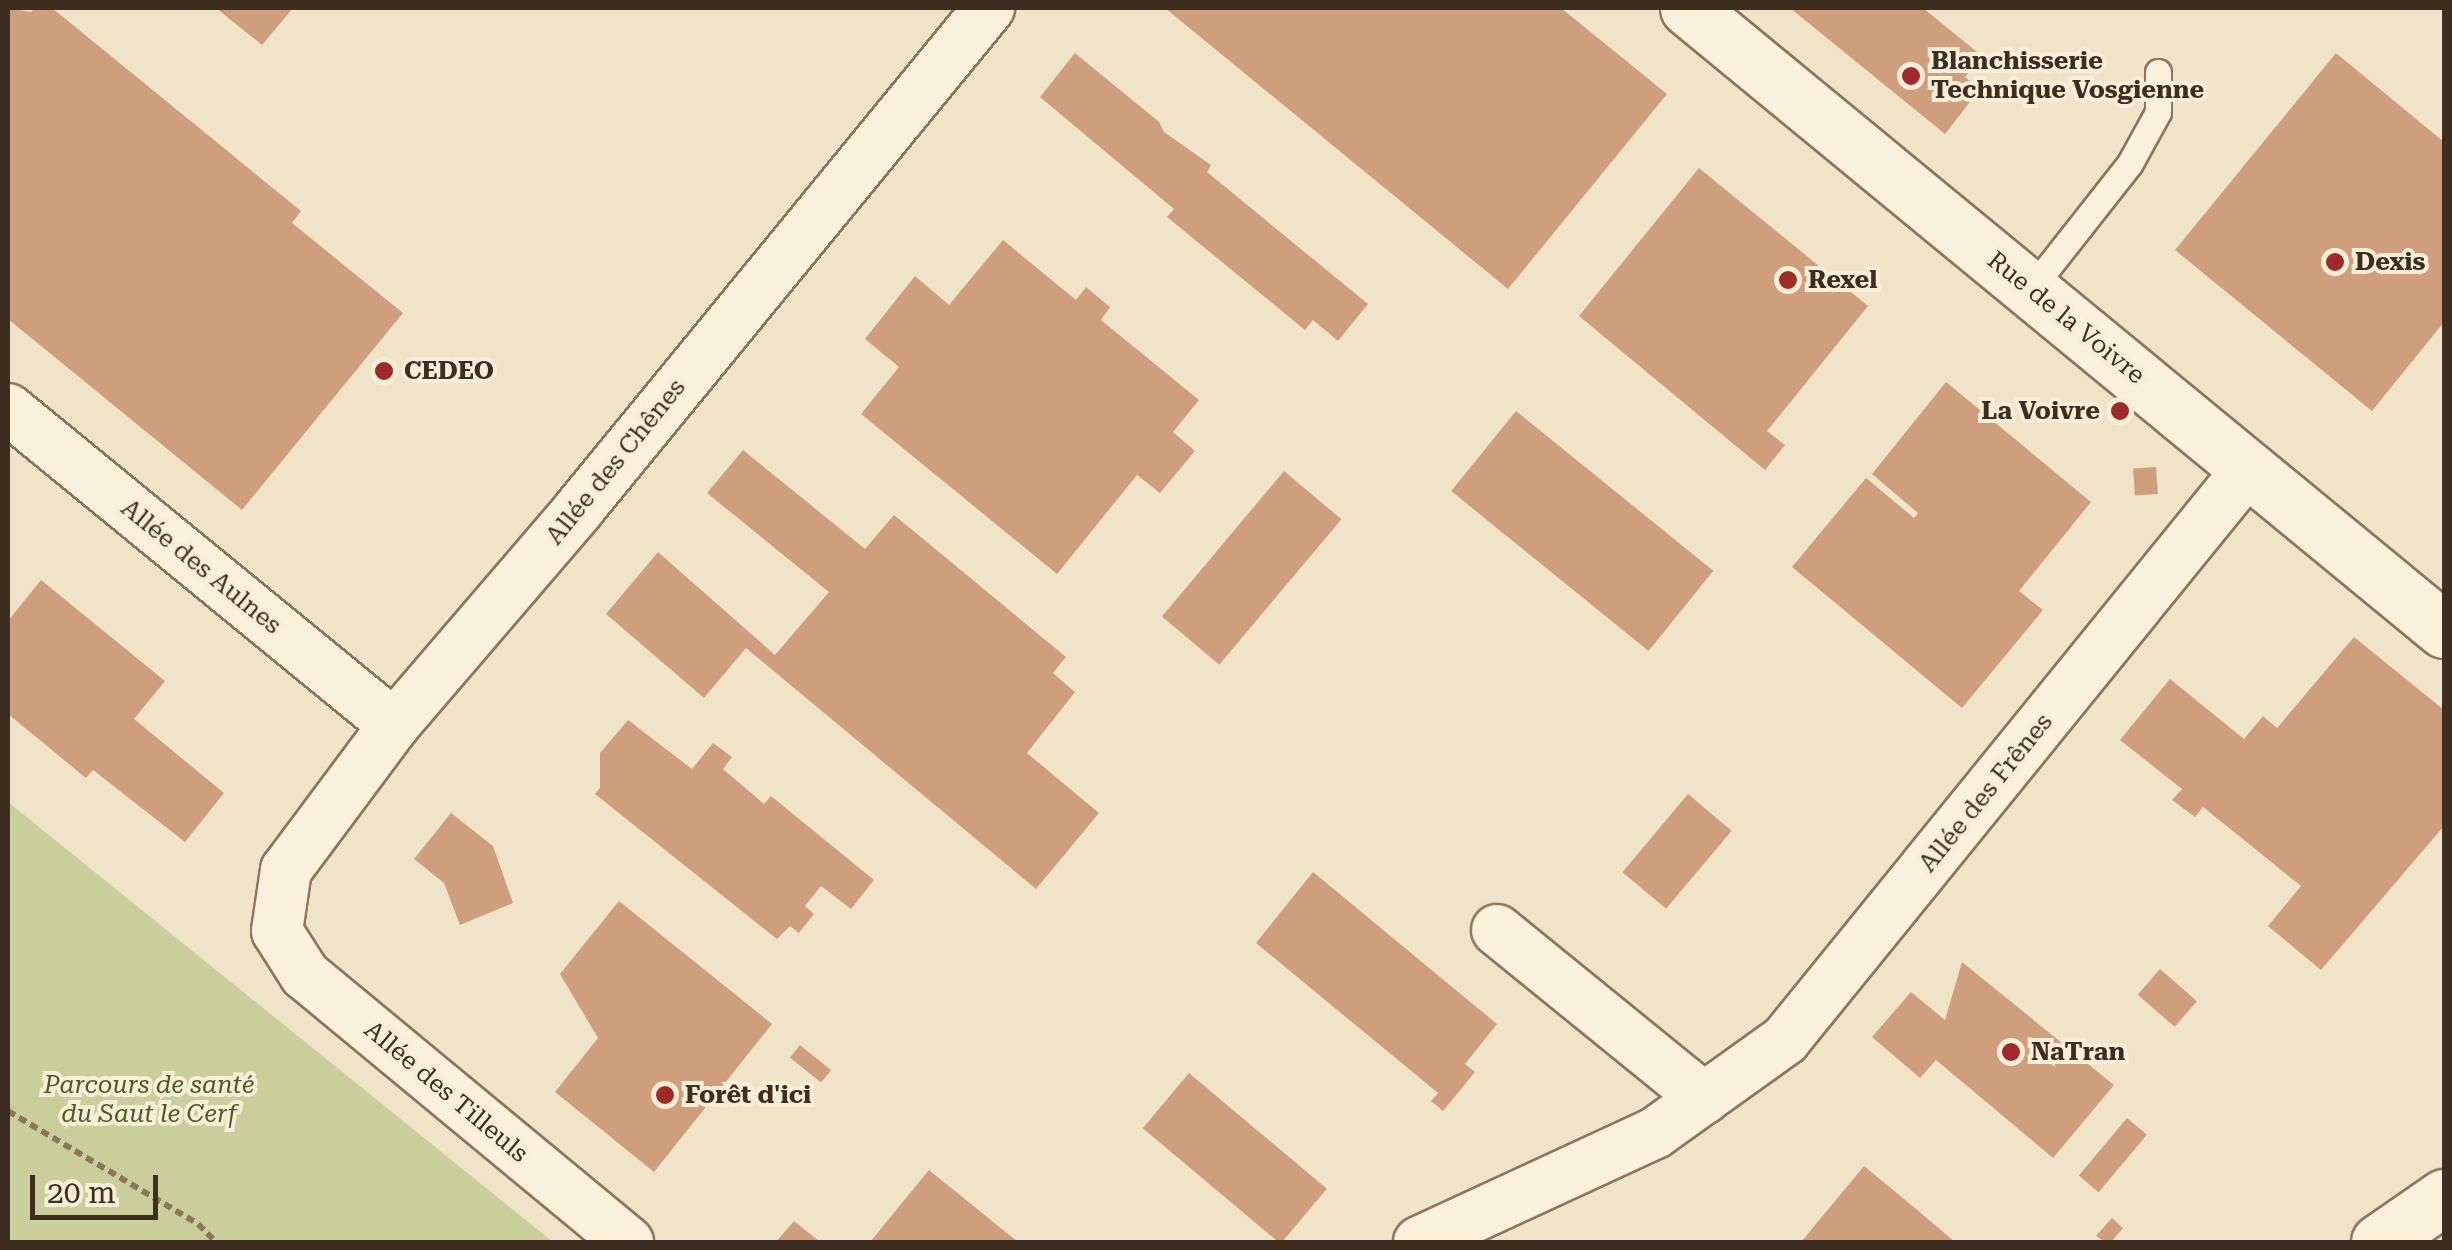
<!DOCTYPE html>
<html>
<head>
<meta charset="utf-8">
<style>
	body { margin:0 }
	#map { position:relative; width:2452px; height:1250px; overflow:hidden; background:#f0e4c8; font-family:"Roboto Serif",serif }
	div>[style] { position:absolute }
	.green>* { inset:0; background:#c9cf9b }
	.building>* { inset:0; background:#cf9f7d; transform-origin:0 0 }
	.path>* { height:6px; margin-top:-3px; transform-origin:0; background:repeating-linear-gradient(90deg,#8d765c 0 8px,transparent 0 13px) }
	.roads { filter:drop-shadow(2px 0 #8d765c) drop-shadow(-2px 0 #8d765c) drop-shadow(0 2px #8d765c) drop-shadow(0 -2px #8d765c) }
	.service>* { height:25px; margin:-12.5px; padding:0 12.5px; transform-origin:12.5px; border-radius:12.5px; background:#faf1dc }
	.minor>* { height:50px; margin:-25px; padding:0 25px; transform-origin:25px; border-radius:25px; background:#faf1dc }
	.tertiary>* { height:55px; margin:-27.5px; padding:0 27.5px; transform-origin:27.5px; border-radius:27.5px; background:#faf1dc }
	.dots>* { width:28px; height:28px; translate:-50% -50%; box-sizing:border-box; border:5px solid #f7eed8; border-radius:50% }
	span { translate:-50% -50%; white-space:nowrap; text-align:center; line-height:1.15; -webkit-text-stroke:8px #f7eed8; paint-order:stroke }
	.poi-label { font-size:25px; color:#3d2e20; font-weight:700 }
	.left { translate:0 -50%; text-align:left }
	.right { translate:-100% -50%; text-align:right }
	.street-label { font-size:25px; color:#3d2e20 }
	.park-label { font-size:25px; color:#4d5a26; font-style:italic }
	.frame { position:absolute; inset:0; border:10px solid #3d2e20; pointer-events:none }
	.scale { position:absolute; left:30px; top:1175px; width:128px; height:45px; box-sizing:border-box; border:5px solid #3d2e20; border-top:0; padding-left:12px; font-size:30px; line-height:35px; white-space:nowrap; color:#3d2e20; -webkit-text-stroke:8px #f7eed8; paint-order:stroke }
</style>
</head>
<body>
<div id="map">
	<div class="green">
		<i style="clip-path:polygon(8px 802px,553px 1242px,8px 1242px)"></i>
	</div>
	<div class="building">
		<i style="clip-path:polygon(8px 8px,31px 12px,35px 8px,52px 8px,301px 211px,292px 223px,403px 313px,242px 510px,8px 319px)"></i>
		<i style="clip-path:polygon(216px 8px,293px 8px,262px 45px)"></i>
		<i style="clip-path:polygon(1165px 8px,1561px 8px,1667px 94px,1508px 289px)"></i>
		<i style="clip-path:polygon(1790px 8px,1923px 8px,1982px 56px,1965px 77px,1980px 89px,1945px 134px)"></i>
		<i style="clip-path:polygon(1075px 53px,1159px 122px,1164px 132px,1211px 165px,1207px 172px,1368px 304px,1338px 341px,1313px 320px,1305px 330px,1178px 226px,1167px 217px,1174px 209px,1040px 97px)"></i>
		<i style="clip-path:polygon(2336px 53px,2444px 142px,2444px 322px,2372px 411px,2175px 250px)"></i>
		<i style="clip-path:polygon(1699px 168px,1868px 306px,1767px 431px,1785px 445px,1765px 470px,1579px 316px)"></i>
		<i style="clip-path:polygon(1003px 240px,1076px 300px,1086px 287px,1110px 307px,1101px 320px,1199px 400px,1173px 432px,1195px 451px,1160px 493px,1137px 475px,1057px 574px,861px 414px,899px 367px,865px 339px,915px 276px,949px 305px)"></i>
		<i style="clip-path:polygon(1946px 382px,2091px 502px,2019px 591px,2043px 610px,1962px 708px,1792px 567px,1866px 478px,1914px 518px,1918px 513px,1872px 474px)"></i>
		<i style="left:1516px;top:411px;width:254px;height:103px;rotate:39deg"></i>
		<i style="clip-path:polygon(743px 450px,865px 549px,894px 515px,1066px 657px,1053px 673px,1075px 692px,1027px 753px,1099px 813px,1036px 889px,746px 648px,704px 698px,606px 614px,658px 552px,775px 655px,829px 592px,707px 493px)"></i>
		<i style="left:2156px;top:467px;width:27px;height:23px;rotate:86deg"></i>
		<i style="left:1284px;top:471px;width:75px;height:190px;rotate:40deg"></i>
		<i style="clip-path:polygon(41px 580px,165px 681px,134px 719px,224px 793px,185px 842px,93px 770px,86px 778px,8px 714px,8px 621px)"></i>
		<i style="clip-path:polygon(2354px 637px,2444px 710px,2444px 826px,2321px 970px,2268px 926px,2301px 886px,2203px 807px,2195px 817px,2172px 800px,2182px 789px,2120px 740px,2170px 679px,2244px 739px,2263px 716px,2277px 728px)"></i>
		<i style="clip-path:polygon(628px 720px,692px 769px,713px 743px,732px 757px,723px 769px,764px 804px,771px 796px,874px 880px,851px 909px,821px 886px,805px 906px,814px 914px,799px 933px,790px 926px,777px 939px,595px 794px,600px 788px,600px 753px)"></i>
		<i style="left:1688px;top:794px;width:57px;height:102px;rotate:40deg"></i>
		<i style="clip-path:polygon(451px 813px,493px 846px,513px 903px,460px 925px,444px 883px,414px 859px)"></i>
		<i style="clip-path:polygon(1313px 872px,1497px 1024px,1465px 1064px,1475px 1072px,1443px 1111px,1431px 1101px,1438px 1093px,1256px 943px)"></i>
		<i style="clip-path:polygon(619px 901px,772px 1024px,654px 1172px,555px 1092px,598px 1038px,560px 974px)"></i>
		<i style="clip-path:polygon(1962px 962px,2114px 1085px,2053px 1158px,1936px 1060px,1920px 1078px,1872px 1037px,1911px 992px,1945px 1020px)"></i>
		<i style="left:2160px;top:969px;width:49px;height:34px;rotate:41deg"></i>
		<i style="left:800px;top:1045px;width:40px;height:16px;rotate:39deg"></i>
		<i style="left:1189px;top:1073px;width:180px;height:72px;rotate:40deg"></i>
		<i style="left:2127px;top:1118px;width:26px;height:75px;rotate:40deg"></i>
		<i style="clip-path:polygon(1864px 1166px,1916px 1209px,1955px 1242px,1801px 1242px)"></i>
		<i style="clip-path:polygon(929px 1170px,1018px 1242px,870px 1242px)"></i>
		<i style="clip-path:polygon(2112px 1218px,2123px 1228px,2111px 1242px,2105px 1242px,2096px 1236px)"></i>
		<i style="clip-path:polygon(794px 1221px,820px 1242px,776px 1242px)"></i>
	</div>
	<div class="path">
		<i style="left:8px;top:1111px;width:221px;rotate:30.7deg"></i>
		<i style="left:198px;top:1224px;width:25px;rotate:45deg"></i>
	</div>
	<div class="roads">
		<div class="service">
			<i style="left:2031px;top:289px;width:160px;rotate:-51.8deg"></i>
			<i style="left:2130px;top:163px;width:58px;rotate:-61.2deg"></i>
			<i style="left:2158px;top:112px;width:40px;rotate:-90deg"></i>
		</div>
		<div class="minor">
			<i style="left:8px;top:409px;width:499px;rotate:39.3deg"></i>
			<i style="left:1497px;top:930px;width:267px;rotate:39.1deg"></i>
			<i style="left:628px;top:1242px;width:419px;rotate:-140.4deg"></i>
			<i style="left:305px;top:975px;width:52px;rotate:-122.5deg"></i>
			<i style="left:277px;top:931px;width:62px;rotate:-81.6deg"></i>
			<i style="left:286px;top:870px;width:181px;rotate:-53.3deg"></i>
			<i style="left:394px;top:725px;width:283px;rotate:-49.4deg"></i>
			<i style="left:578px;top:510px;width:649px;rotate:-50.69deg"></i>
			<i style="left:1419px;top:1242px;width:260px;rotate:-24.8deg"></i>
			<i style="left:1655px;top:1133px;width:160px;rotate:-35.6deg"></i>
			<i style="left:1785px;top:1040px;width:737px;rotate:-50.95deg"></i>
		</div>
		<div class="tertiary">
			<i style="left:1688px;top:8px;width:979px;rotate:39.45deg"></i>
			<i style="left:2379px;top:1242px;width:79px;rotate:-34.7deg"></i>
		</div>
	</div>
	<div class="dots">
		<i style="left:1911px;top:76px;background:#9e2a2b"></i>
		<i style="left:2335px;top:262px;background:#9e2a2b"></i>
		<i style="left:1788px;top:280px;background:#9e2a2b"></i>
		<i style="left:384px;top:371px;background:#9e2a2b"></i>
		<i style="left:2120px;top:411px;background:#9e2a2b"></i>
		<i style="left:2011px;top:1052px;background:#9e2a2b"></i>
		<i style="left:665px;top:1095px;background:#9e2a2b"></i>
	</div>
	<div class="poi-label">
		<span class="left" style="left:1931px;top:76px">Blanchisserie<br>Technique Vosgienne</span>
		<span class="left" style="left:2355px;top:262px">Dexis</span>
		<span class="left" style="left:1808px;top:280px">Rexel</span>
		<span class="left" style="left:404px;top:371px">CEDEO</span>
		<span class="right" style="left:2100px;top:411px">La Voivre</span>
		<span class="left" style="left:2031px;top:1052px">NaTran</span>
		<span class="left" style="left:685px;top:1095px">Forêt d'ici</span>
	</div>
	<div class="street-label">
		<span style="left:2066px;top:318px;rotate:39deg">Rue de la Voivre</span>
		<span style="left:616px;top:462px;rotate:-51deg">Allée des Chênes</span>
		<span style="left:201px;top:567px;rotate:39deg">Allée des Aulnes</span>
		<span style="left:1986px;top:793px;rotate:-51deg">Allée des Frênes</span>
		<span style="left:446px;top:1092px;rotate:40deg">Allée des Tilleuls</span>
	</div>
	<div class="park-label">
		<span style="left:149px;top:1100px">Parcours de santé<br>du Saut le Cerf</span>
	</div>
	<div class="frame"></div>
	<div class="scale">20 m</div>
</div>
</body>
</html>
